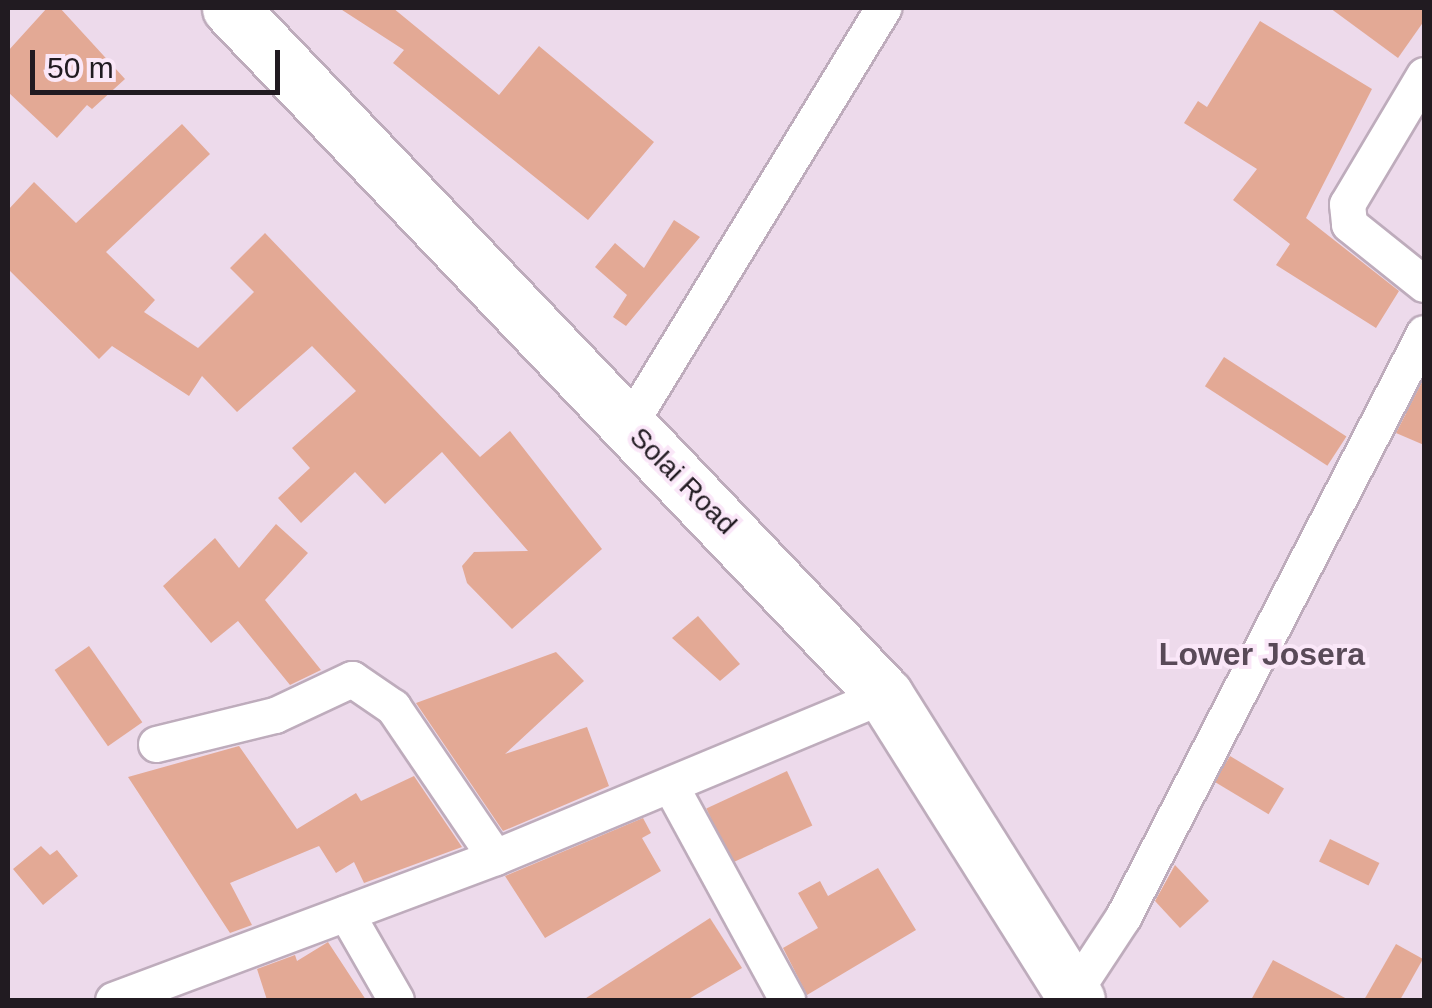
<!DOCTYPE html>
<html>
<head>
<meta charset="utf-8">
<style>
	body { margin:0 }
	#map { position:relative; width:1432px; height:1008px; overflow:hidden; background:#eddaeb; font-family:Arial,sans-serif }
	div>[style] { position:absolute }
	.building>* { inset:0; background:#e3a995; transform-origin:0 0 }
	.roads { filter:drop-shadow(2px 0 #beacbc) drop-shadow(-2px 0 #beacbc) drop-shadow(0 2px #beacbc) drop-shadow(0 -2px #beacbc) }
	.street>* { height:35px; margin:-17.5px; padding:0 17.5px; transform-origin:17.5px; border-radius:17.5px; background:#fff }
	.highway>* { height:55px; margin:-27.5px; padding:0 27.5px; transform-origin:27.5px; border-radius:27.5px; background:#fff }
	span { translate:-50% -50%; white-space:nowrap; text-align:center; line-height:1.15; -webkit-text-stroke:8px #fae7f8; paint-order:stroke }
	.street-label { font-size:28px; color:#211b21 }
	.quarter-label { font-size:32px; color:#594a58; font-weight:700 }
	.frame { position:absolute; inset:0; border:10px solid #211b21; pointer-events:none }
	.scale { position:absolute; left:30px; top:50px; width:250px; height:45px; box-sizing:border-box; border:5px solid #211b21; border-top:0; padding-left:12px; font-size:30px; line-height:35px; white-space:nowrap; color:#211b21; -webkit-text-stroke:8px #fae7f8; paint-order:stroke }
</style>
</head>
<body>
<div id="map">
	<div class="building">
		<i style="clip-path:polygon(47px 8px,60px 8px,125px 79px,92px 109px,87px 105px,57px 138px,8px 92px,8px 51px)"></i>
		<i style="clip-path:polygon(339px 8px,393px 8px,499px 95px,539px 46px,654px 142px,588px 220px,393px 63px,404px 50px)"></i>
		<i style="clip-path:polygon(1330px 8px,1424px 8px,1424px 21px,1398px 58px)"></i>
		<i style="clip-path:polygon(1260px 21px,1372px 89px,1306px 218px,1399px 291px,1376px 328px,1276px 265px,1290px 244px,1233px 200px,1257px 169px,1184px 123px,1198px 101px,1207px 107px)"></i>
		<i style="clip-path:polygon(182px 124px,210px 154px,106px 252px,155px 300px,144px 312px,198px 348px,254px 292px,230px 268px,265px 233px,480px 457px,510px 431px,602px 549px,512px 629px,467px 583px,462px 566px,474px 552px,528px 551px,442px 452px,385px 504px,355px 472px,301px 523px,278px 498px,310px 468px,292px 448px,356px 391px,312px 346px,237px 412px,202px 376px,189px 396px,112px 346px,99px 359px,8px 269px,8px 210px,34px 182px,76px 223px)"></i>
		<i style="clip-path:polygon(674px 220px,700px 237px,626px 326px,613px 317px,627px 295px,595px 267px,615px 243px,644px 268px)"></i>
		<i style="left:1224px;top:357px;width:146px;height:35px;rotate:33deg"></i>
		<i style="clip-path:polygon(1424px 378px,1424px 445px,1396px 433px)"></i>
		<i style="clip-path:polygon(276px 524px,308px 553px,265px 600px,321px 670px,290px 685px,238px 621px,211px 643px,163px 586px,215px 538px,239px 568px)"></i>
		<i style="clip-path:polygon(698px 616px,740px 664px,720px 681px,672px 638px)"></i>
		<i style="left:89px;top:646px;width:93px;height:42px;rotate:55deg"></i>
		<i style="clip-path:polygon(556px 652px,584px 681px,505px 754px,587px 727px,609px 786px,503px 831px,416px 703px)"></i>
		<i style="clip-path:polygon(239px 746px,297px 829px,356px 793px,361px 801px,414px 776px,462px 847px,364px 883px,354px 862px,336px 873px,319px 846px,230px 883px,252px 925px,230px 933px,128px 777px)"></i>
		<i style="left:1230px;top:756px;width:63px;height:30px;rotate:31deg"></i>
		<i style="left:787px;top:771px;width:60px;height:89px;rotate:65deg"></i>
		<i style="clip-path:polygon(643px 818px,651px 833px,642px 838px,661px 871px,545px 938px,505px 876px)"></i>
		<i style="left:1330px;top:839px;width:55px;height:25px;rotate:26deg"></i>
		<i style="clip-path:polygon(41px 846px,50px 855px,57px 850px,78px 876px,43px 905px,13px 869px)"></i>
		<i style="clip-path:polygon(1175px 865px,1209px 901px,1180px 928px,1155px 901px)"></i>
		<i style="clip-path:polygon(878px 868px,916px 930px,807px 995px,783px 948px,818px 928px,798px 893px,820px 881px,828px 896px)"></i>
		<i style="clip-path:polygon(710px 918px,742px 968px,687px 1000px,583px 1000px)"></i>
		<i style="clip-path:polygon(328px 942px,366px 1000px,267px 1000px,257px 969px,295px 955px,297px 961px)"></i>
		<i style="clip-path:polygon(1396px 944px,1423px 959px,1400px 1000px,1364px 1000px)"></i>
		<i style="clip-path:polygon(1273px 960px,1349px 1000px,1251px 1000px)"></i>
	</div>
	<div class="roads">
		<div class="street">
			<i style="left:1424px;top:75px;width:150px;rotate:120.8deg"></i>
			<i style="left:1347px;top:204px;width:20px;rotate:84deg"></i>
			<i style="left:1349px;top:224px;width:96px;rotate:38.7deg"></i>
			<i style="left:628px;top:426px;width:490px;rotate:-58.6deg"></i>
			<i style="left:156px;top:744px;width:122px;rotate:-13.7deg"></i>
			<i style="left:275px;top:715px;width:85px;rotate:-25.1deg"></i>
			<i style="left:352px;top:679px;width:50px;rotate:34.3deg"></i>
			<i style="left:393px;top:707px;width:181px;rotate:55.8deg"></i>
			<i style="left:670px;top:785px;width:245px;rotate:61.4deg"></i>
			<i style="left:346px;top:913px;width:100px;rotate:60.1deg"></i>
			<i style="left:1073px;top:993px;width:91px;rotate:-56.7deg"></i>
			<i style="left:1123px;top:917px;width:657px;rotate:-62.73deg"></i>
			<i style="left:113px;top:1000px;width:408px;rotate:-20.5deg"></i>
			<i style="left:495px;top:857px;width:422px;rotate:-22.6deg"></i>
		</div>
		<div class="highway">
			<i style="left:230px;top:8px;width:949px;rotate:46.37deg"></i>
			<i style="left:885px;top:695px;width:360px;rotate:57.8deg"></i>
		</div>
	</div>
	<div class="street-label">
		<span style="left:683px;top:481px;rotate:45deg">Solai Road</span>
	</div>
	<div class="quarter-label">
		<span style="left:1262px;top:654px">Lower Josera</span>
	</div>
	<div class="frame"></div>
	<div class="scale">50 m</div>
</div>
</body>
</html>
